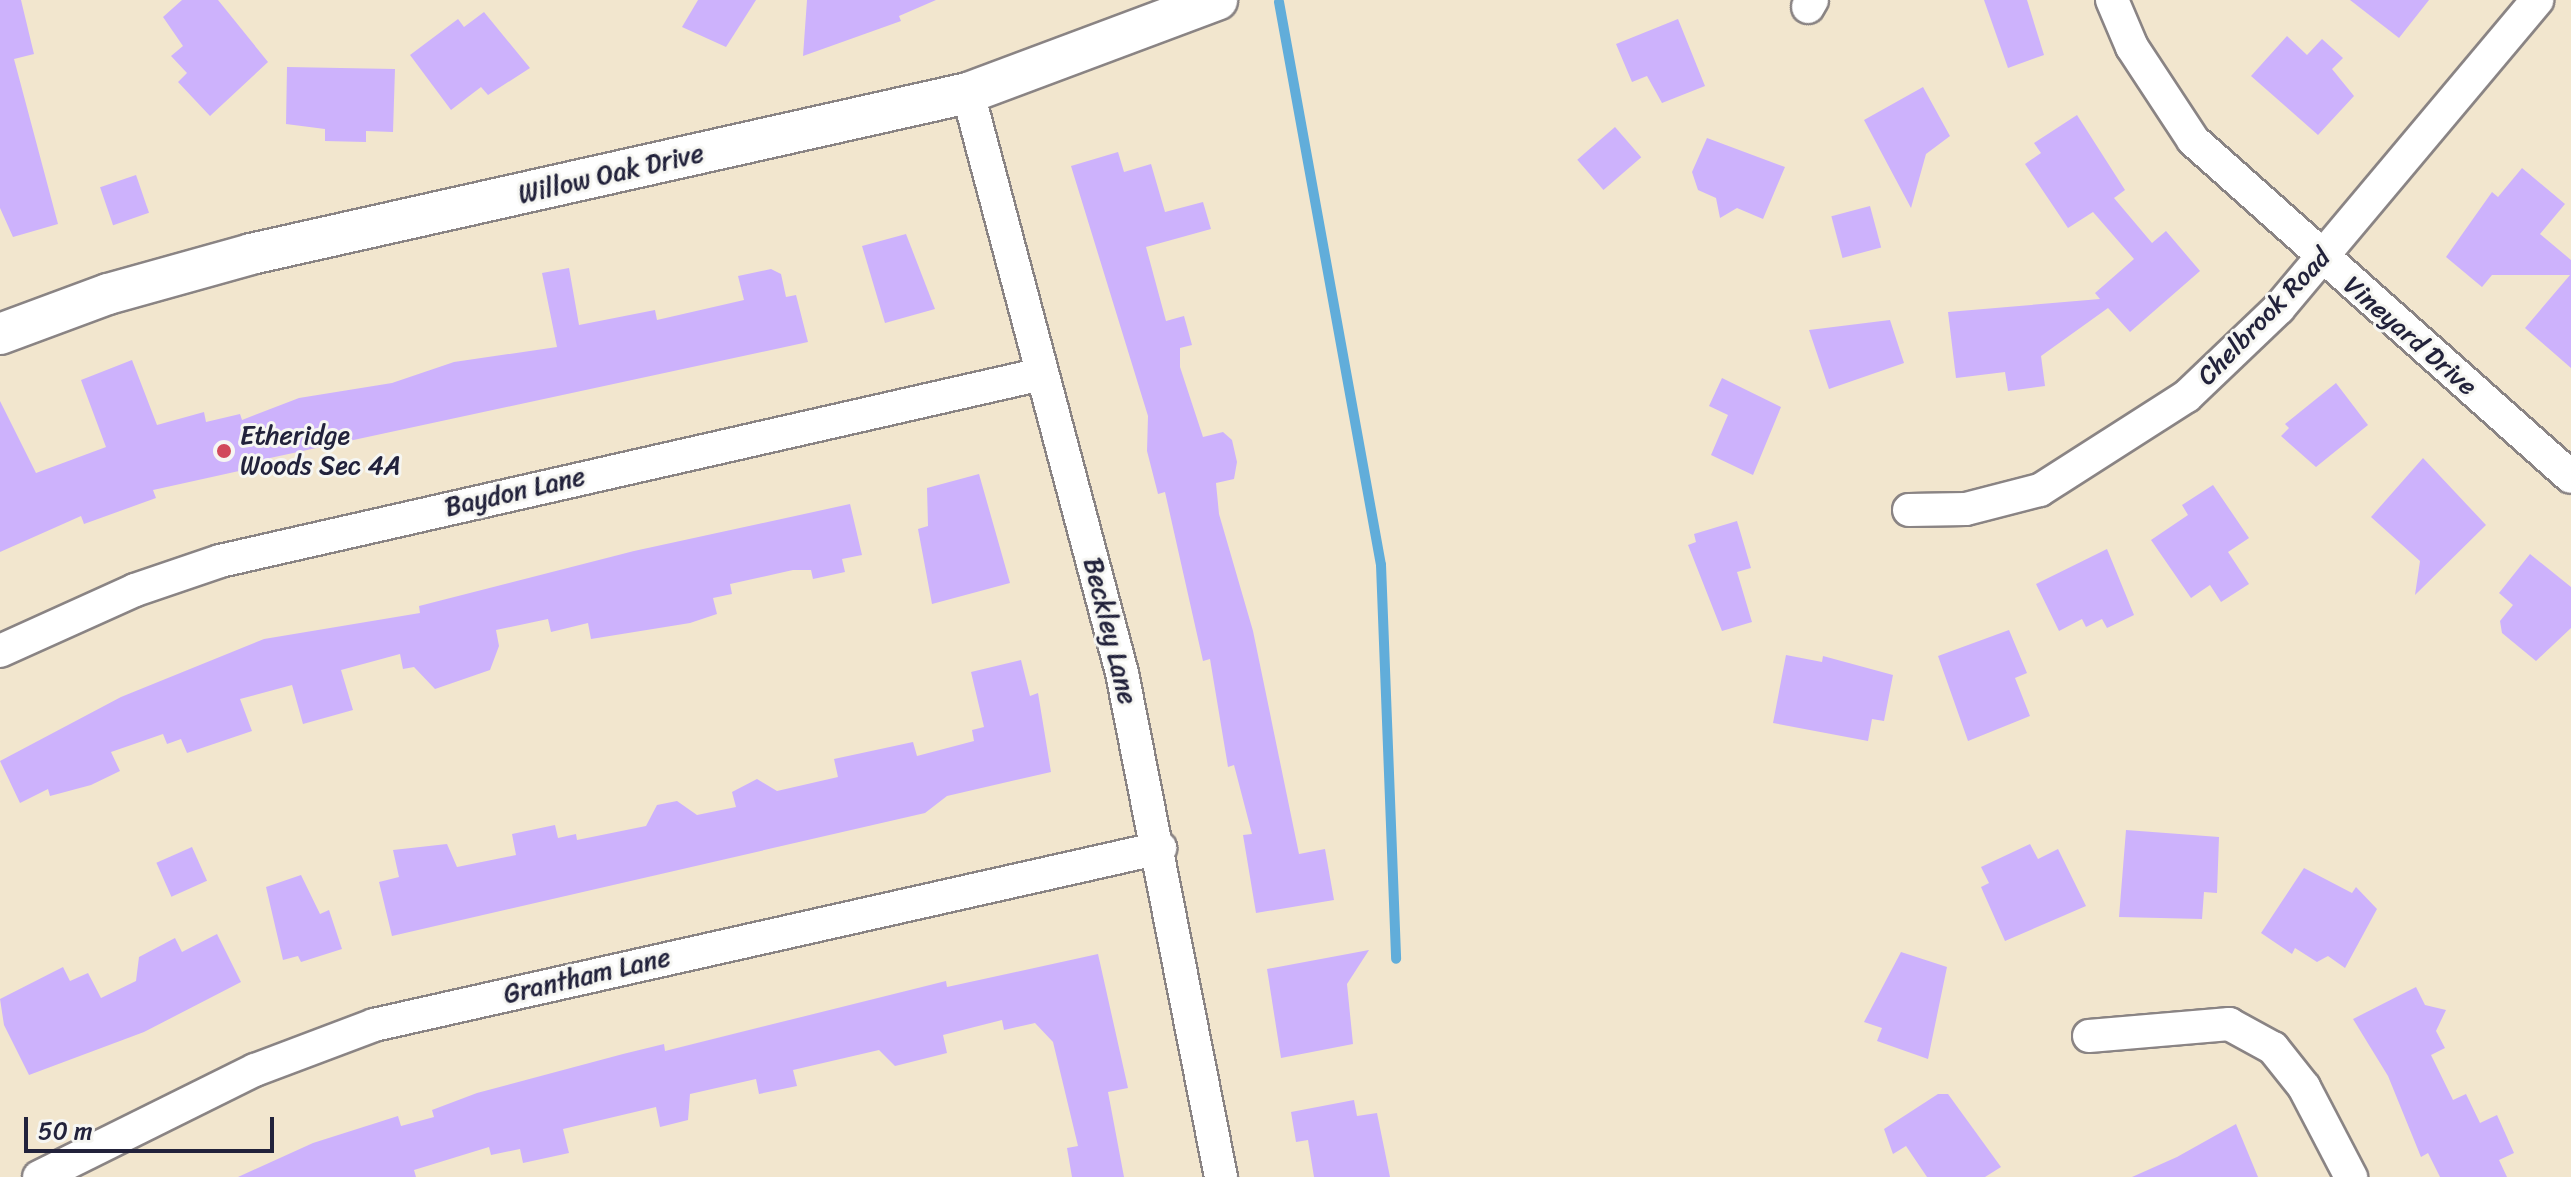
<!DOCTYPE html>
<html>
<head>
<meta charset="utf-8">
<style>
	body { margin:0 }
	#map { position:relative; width:2571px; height:1177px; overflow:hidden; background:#f2e6ce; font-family:Sriracha,sans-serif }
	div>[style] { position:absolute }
	.stream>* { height:10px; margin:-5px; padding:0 5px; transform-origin:5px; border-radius:5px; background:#61adda }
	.building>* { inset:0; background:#cdb2fc; transform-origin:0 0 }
	.roads { filter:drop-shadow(2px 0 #8a8484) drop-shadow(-2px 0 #8a8484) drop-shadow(0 2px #8a8484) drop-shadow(0 -2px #8a8484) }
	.minor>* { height:32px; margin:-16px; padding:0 16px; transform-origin:16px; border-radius:16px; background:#fff }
	.tertiary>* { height:40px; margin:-20px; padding:0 20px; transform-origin:20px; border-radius:20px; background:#fff }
	.dots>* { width:22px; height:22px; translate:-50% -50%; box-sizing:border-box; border:4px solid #f6f6f2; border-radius:50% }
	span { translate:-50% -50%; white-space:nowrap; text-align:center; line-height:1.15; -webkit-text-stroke:6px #f6f6f2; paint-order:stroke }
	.street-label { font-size:26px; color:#22223b }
	.poi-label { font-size:26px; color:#22223b }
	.left { translate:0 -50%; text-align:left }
	.scale { position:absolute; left:24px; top:1117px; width:250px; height:36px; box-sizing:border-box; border:4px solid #22223b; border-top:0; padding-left:10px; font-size:24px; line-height:28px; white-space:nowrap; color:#22223b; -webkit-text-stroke:6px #f6f6f2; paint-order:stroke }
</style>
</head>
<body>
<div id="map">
	<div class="stream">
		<i style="left:1279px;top:2px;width:572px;rotate:79.73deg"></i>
		<i style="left:1381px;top:565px;width:394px;rotate:87.8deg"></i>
	</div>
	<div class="building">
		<i style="clip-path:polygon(0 0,21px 0,34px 54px,14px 59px,58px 224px,13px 237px,0 208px)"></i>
		<i style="clip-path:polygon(182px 0,218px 0,268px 62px,210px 116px,178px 82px,187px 73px,171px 56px,183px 46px,163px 17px)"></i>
		<i style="clip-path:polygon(698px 0,756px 0,726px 47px,682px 27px)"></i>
		<i style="clip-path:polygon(807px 0,936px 0,899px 16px,901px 21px,803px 56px)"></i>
		<i style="clip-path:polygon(1984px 0,2027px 0,2044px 55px,2008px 68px)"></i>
		<i style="clip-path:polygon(2350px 0,2429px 0,2399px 38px)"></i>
		<i style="clip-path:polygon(484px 12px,530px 68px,488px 95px,481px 87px,451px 110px,410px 55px,458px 19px,464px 27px)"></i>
		<i style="clip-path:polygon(1678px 19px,1705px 86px,1662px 103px,1647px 76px,1632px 82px,1616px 44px)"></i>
		<i style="clip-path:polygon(2287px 36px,2307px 55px,2322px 39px,2343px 58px,2332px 69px,2354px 96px,2318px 135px,2251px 76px)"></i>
		<i style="clip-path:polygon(287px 67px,395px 69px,393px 132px,366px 131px,366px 142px,325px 141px,325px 129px,286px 124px)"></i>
		<i style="clip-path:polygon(1923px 87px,1950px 136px,1926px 154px,1911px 208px,1864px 120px)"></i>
		<i style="clip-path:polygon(2077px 115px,2125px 190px,2114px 198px,2152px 243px,2166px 231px,2200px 271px,2130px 332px,2108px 308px,2041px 356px,2045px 386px,2008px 391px,2005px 372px,1956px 378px,1948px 312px,2100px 299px,2095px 293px,2134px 259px,2093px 212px,2068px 228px,2025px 164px,2041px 153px,2034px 143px)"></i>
		<i style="left:1615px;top:127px;width:40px;height:50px;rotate:49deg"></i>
		<i style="clip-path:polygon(1707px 138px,1785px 167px,1763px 219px,1737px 208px,1720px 218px,1716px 198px,1698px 190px,1692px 172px)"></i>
		<i style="clip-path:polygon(1118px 152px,1124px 172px,1151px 164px,1165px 212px,1203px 202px,1211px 229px,1146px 247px,1166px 321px,1184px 316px,1192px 345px,1180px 348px,1180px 367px,1203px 437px,1223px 432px,1232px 440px,1237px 462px,1234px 479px,1216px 483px,1219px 514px,1253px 631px,1299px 854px,1325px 849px,1334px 900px,1256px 913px,1243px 835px,1252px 834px,1234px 765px,1228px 767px,1210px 659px,1203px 661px,1165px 492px,1158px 494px,1147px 451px,1148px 416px,1071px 166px)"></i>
		<i style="clip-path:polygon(2522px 168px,2565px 204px,2540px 234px,2571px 260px,2571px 368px,2525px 328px,2570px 275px,2492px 275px,2482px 287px,2446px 257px,2492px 192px,2498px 197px)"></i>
		<i style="left:136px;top:175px;width:40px;height:38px;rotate:71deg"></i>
		<i style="left:1870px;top:206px;width:43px;height:40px;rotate:75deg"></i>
		<i style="clip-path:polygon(906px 234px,935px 309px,885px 323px,862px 246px)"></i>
		<i style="clip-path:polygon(569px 268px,579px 325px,655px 310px,657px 320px,744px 300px,738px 276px,771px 269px,781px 274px,786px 297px,796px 295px,808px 342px,270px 458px,271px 464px,153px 490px,156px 498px,84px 524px,81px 516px,0 552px,0 401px,36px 473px,106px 447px,81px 380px,132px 360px,157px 425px,204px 412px,206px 422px,240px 414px,242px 420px,299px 398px,392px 383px,454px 362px,557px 347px,542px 273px)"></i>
		<i style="clip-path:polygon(1890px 320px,1904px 363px,1829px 389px,1809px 330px)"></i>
		<i style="clip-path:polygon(1722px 378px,1781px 407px,1753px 475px,1711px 455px,1728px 415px,1709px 406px)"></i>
		<i style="clip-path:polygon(2336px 383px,2368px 425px,2316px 467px,2281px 436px,2289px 428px,2285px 424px)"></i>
		<i style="clip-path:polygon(2423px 458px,2486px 525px,2415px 595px,2420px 561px,2371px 517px)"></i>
		<i style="clip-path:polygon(979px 474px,1010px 583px,932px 604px,918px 529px,928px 526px,927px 488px)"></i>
		<i style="clip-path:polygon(2213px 485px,2249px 538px,2228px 552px,2249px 584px,2221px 602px,2210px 585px,2191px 598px,2151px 540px,2188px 515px,2182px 505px)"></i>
		<i style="clip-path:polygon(850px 504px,862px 555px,842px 559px,845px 572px,813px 579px,811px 570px,793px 570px,730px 584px,732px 594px,713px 598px,717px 614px,690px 623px,591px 639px,588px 623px,551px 632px,548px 619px,496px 630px,499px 646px,490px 670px,435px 689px,414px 667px,403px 669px,400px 654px,341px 670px,353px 710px,303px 724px,292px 685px,240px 699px,252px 731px,187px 753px,181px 739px,167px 744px,163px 734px,111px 752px,120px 771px,91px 785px,50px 796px,48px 789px,20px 803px,0 761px,121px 697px,264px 639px,420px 613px,419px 606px,634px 551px)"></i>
		<i style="clip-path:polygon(1737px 521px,1751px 568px,1737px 572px,1752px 622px,1722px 631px,1688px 545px,1696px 542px,1694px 534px)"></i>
		<i style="clip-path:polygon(2107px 549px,2134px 615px,2107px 628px,2102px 619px,2086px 627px,2082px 619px,2059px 631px,2036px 584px)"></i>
		<i style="clip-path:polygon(2530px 554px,2571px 587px,2571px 628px,2536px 661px,2502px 633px,2500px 621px,2513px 605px,2499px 593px)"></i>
		<i style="clip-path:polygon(2009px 630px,2027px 673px,2015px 678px,2030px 716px,1968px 741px,1938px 656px)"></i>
		<i style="clip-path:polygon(1786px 655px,1822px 662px,1823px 656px,1893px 675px,1884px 721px,1872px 719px,1868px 741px,1773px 723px)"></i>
		<i style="clip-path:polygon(1021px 660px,1030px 696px,1038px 693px,1051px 772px,947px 796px,925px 813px,392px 936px,379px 882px,399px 877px,393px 850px,447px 844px,457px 867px,516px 855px,512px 834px,555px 825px,558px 838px,576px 834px,577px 840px,646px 826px,657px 805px,677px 801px,697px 815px,736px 807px,732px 792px,757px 779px,777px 791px,838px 777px,834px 759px,913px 742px,917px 756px,974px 741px,972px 730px,984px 727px,971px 672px)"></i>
		<i style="clip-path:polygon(2126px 830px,2219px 837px,2217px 893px,2204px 892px,2202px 919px,2119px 917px)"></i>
		<i style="clip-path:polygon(2030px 844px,2038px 859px,2058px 849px,2086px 906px,2005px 941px,1981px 887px,1989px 883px,1981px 867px)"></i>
		<i style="left:192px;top:847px;width:37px;height:39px;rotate:66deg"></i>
		<i style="clip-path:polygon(2304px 868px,2352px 893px,2356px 887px,2377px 909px,2345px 968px,2328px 956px,2317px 962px,2295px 948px,2292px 954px,2261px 933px)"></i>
		<i style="clip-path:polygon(301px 875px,320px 914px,329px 910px,342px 949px,301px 962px,298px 956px,283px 960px,266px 887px)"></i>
		<i style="clip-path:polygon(217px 934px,241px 982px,144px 1032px,29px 1075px,4px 1025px,0 999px,63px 967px,70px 981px,88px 973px,101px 998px,136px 981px,139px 957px,175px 938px,182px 952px)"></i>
		<i style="clip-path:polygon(1369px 950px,1347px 984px,1353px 1044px,1281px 1058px,1267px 969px)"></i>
		<i style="clip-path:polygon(1901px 952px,1947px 967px,1928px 1059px,1877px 1041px,1882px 1028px,1864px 1022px)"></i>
		<i style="clip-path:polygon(1098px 954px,1128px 1088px,1108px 1092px,1124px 1177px,1072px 1177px,1067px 1148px,1078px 1146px,1053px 1042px,1035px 1023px,1004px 1030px,1002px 1020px,943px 1035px,947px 1053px,895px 1066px,879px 1050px,793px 1070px,797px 1086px,759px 1094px,756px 1079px,690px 1094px,688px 1120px,660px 1127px,656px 1107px,563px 1129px,569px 1153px,523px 1163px,520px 1149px,491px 1155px,489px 1147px,414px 1170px,416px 1177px,238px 1177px,313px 1143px,398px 1116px,401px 1126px,434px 1117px,432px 1110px,477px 1093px,623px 1054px,664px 1044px,665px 1051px,946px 981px,947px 987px)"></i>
		<i style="clip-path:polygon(2416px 987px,2425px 1005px,2446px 1010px,2436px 1031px,2445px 1048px,2431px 1055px,2453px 1100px,2466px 1094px,2480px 1123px,2497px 1115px,2514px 1153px,2499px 1160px,2507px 1177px,2440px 1177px,2428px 1153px,2421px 1157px,2388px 1076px,2353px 1019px)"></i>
		<i style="clip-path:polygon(1938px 1094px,1948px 1094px,2001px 1167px,1985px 1177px,1927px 1177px,1906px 1146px,1893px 1154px,1884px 1129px)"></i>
		<i style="clip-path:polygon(1354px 1100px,1357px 1116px,1377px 1113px,1390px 1177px,1314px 1177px,1308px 1140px,1296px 1142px,1291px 1112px)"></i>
		<i style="clip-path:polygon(2236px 1124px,2258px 1177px,2132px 1177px,2177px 1157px)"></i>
	</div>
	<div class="roads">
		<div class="minor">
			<i style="left:2112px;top:0;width:51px;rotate:66.9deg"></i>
			<i style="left:2132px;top:47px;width:111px;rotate:56.7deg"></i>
			<i style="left:2193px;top:140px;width:506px;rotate:41.72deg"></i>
			<i style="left:1808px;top:7px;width:8px;rotate:-60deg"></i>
			<i style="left:968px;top:93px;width:600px;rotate:75.13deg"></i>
			<i style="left:1122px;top:673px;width:514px;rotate:78.89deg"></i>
			<i style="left:1909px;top:510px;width:57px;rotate:-1deg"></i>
			<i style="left:1966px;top:509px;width:76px;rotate:-14.4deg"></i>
			<i style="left:2040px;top:490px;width:174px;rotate:-32.6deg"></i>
			<i style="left:2187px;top:396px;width:127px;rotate:-43.7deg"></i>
			<i style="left:2279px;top:308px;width:402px;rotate:-50deg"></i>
			<i style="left:0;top:651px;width:148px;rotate:-24.3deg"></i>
			<i style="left:135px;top:590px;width:90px;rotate:-18.8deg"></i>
			<i style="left:220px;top:561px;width:843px;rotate:-12.82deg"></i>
			<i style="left:2089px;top:1036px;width:141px;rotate:-4.9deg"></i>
			<i style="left:2229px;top:1024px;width:50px;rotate:28.6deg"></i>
			<i style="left:2273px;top:1048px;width:50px;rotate:51.5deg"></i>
			<i style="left:2304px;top:1087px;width:102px;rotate:62.4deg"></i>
			<i style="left:39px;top:1177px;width:241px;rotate:-26.4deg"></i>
			<i style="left:255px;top:1070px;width:127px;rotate:-20.7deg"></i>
			<i style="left:374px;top:1025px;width:806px;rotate:-12.69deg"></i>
		</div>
		<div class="tertiary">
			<i style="left:0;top:334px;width:115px;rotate:-20.3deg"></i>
			<i style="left:108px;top:294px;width:148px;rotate:-15.6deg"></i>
			<i style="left:251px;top:254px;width:735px;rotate:-12.66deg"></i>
			<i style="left:968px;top:93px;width:266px;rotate:-20.5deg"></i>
		</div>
	</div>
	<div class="dots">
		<i style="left:224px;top:451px;background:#d1495b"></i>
	</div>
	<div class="street-label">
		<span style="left:611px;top:174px;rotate:-13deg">Willow Oak Drive</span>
		<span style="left:2264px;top:317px;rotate:-46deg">Chelbrook Road</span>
		<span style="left:2410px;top:336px;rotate:41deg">Vineyard Drive</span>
		<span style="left:515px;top:492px;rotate:-13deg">Baydon Lane</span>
		<span style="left:1110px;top:631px;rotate:76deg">Beckley Lane</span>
		<span style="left:587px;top:976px;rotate:-13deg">Grantham Lane</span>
	</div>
	<div class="poi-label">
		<span class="left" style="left:240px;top:451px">Etheridge<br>Woods Sec 4A</span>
	</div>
	<div class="scale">50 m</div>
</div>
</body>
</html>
